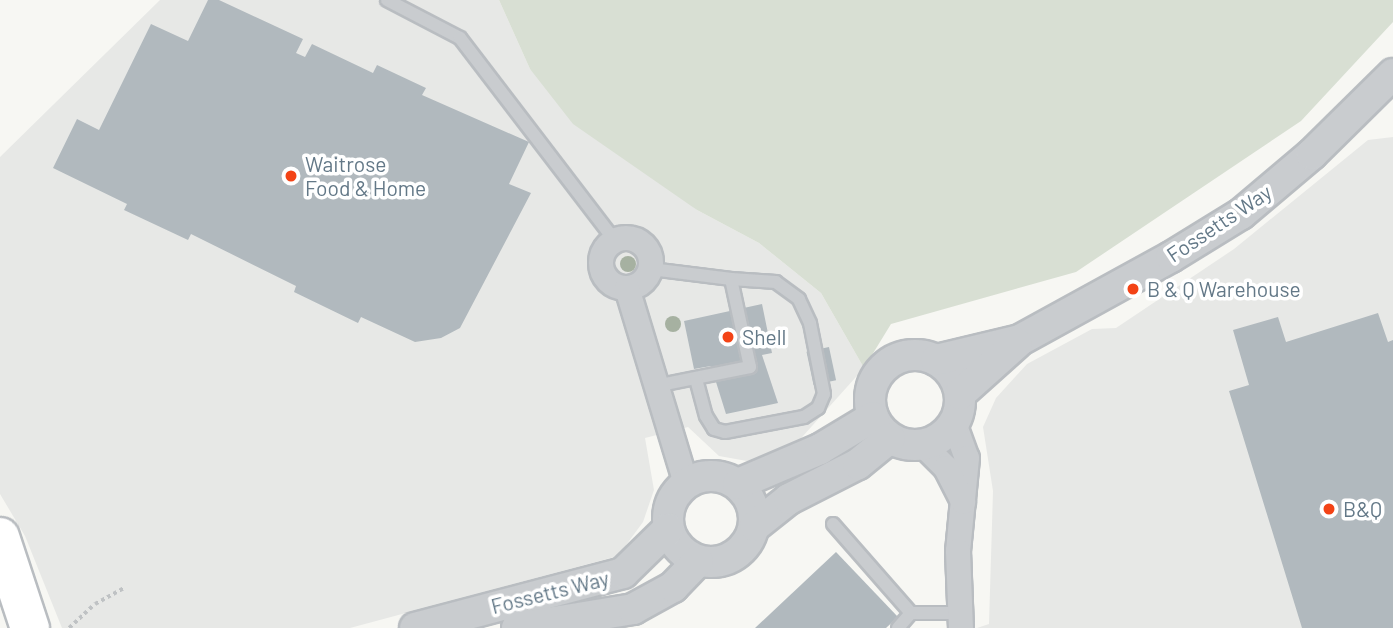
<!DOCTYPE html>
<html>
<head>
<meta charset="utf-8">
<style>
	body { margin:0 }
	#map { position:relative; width:1393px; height:628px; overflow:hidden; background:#f7f7f3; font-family:Barlow,sans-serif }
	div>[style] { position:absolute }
	.built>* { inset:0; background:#e7e8e6 }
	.green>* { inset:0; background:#d8dfd3 }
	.building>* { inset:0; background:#b1b9be; transform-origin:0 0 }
	.path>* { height:3.5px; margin-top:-1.75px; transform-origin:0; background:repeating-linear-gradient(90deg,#bfc2c4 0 3.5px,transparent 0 7px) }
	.roads { filter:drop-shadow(2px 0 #b9bdc1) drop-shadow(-2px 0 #b9bdc1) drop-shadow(0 2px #b9bdc1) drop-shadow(0 -2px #b9bdc1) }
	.service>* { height:12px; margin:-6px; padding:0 6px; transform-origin:6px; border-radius:6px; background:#c9cccf }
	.minor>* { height:24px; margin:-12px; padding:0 12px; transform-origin:12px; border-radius:12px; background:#c9cccf }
	.minor>.ring { margin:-12px; padding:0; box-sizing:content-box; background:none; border:24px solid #c9cccf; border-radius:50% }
	.tertiary>* { height:30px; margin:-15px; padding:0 15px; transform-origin:15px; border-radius:15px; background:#c9cccf }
	.tertiary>.ring { margin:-15px; padding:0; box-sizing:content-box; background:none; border:30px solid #c9cccf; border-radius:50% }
	.primary>* { height:38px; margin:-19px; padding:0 19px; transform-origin:19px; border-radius:19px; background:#fff }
	.trees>* { width:16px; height:16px; margin:-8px; border-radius:50%; background:#a6b1a1 }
	.dots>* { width:19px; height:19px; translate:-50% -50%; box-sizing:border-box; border:4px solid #fff; border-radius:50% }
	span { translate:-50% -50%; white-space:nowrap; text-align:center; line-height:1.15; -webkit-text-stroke:7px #fff; paint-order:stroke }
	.poi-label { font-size:21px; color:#637887 }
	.left { translate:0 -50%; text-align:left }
	.street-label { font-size:21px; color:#637887 }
</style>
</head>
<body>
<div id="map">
	<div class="built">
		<i style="clip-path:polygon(160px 0,499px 0,530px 69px,697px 210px,759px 243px,821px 293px,864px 368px,786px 455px,747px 461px,719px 456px,688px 427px,645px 438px,654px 490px,643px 522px,618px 556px,350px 628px,62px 628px,25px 536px,0 494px,0 157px)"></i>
		<i style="clip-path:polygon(1393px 137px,1393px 628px,977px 628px,989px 624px,993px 491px,983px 427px,996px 398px,1027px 364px,1092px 329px,1116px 328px,1234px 249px,1368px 140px)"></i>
	</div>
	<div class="green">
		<i style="clip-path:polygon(499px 0,1393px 0,1393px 22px,1301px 121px,1076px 272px,891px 324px,864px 368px,821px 293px,759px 243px,697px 210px,573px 124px,530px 69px)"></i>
	</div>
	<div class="building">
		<i style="clip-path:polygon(208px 0,219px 0,303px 39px,296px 53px,305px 57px,312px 44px,373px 73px,377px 65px,426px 88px,422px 95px,529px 142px,509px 184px,531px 193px,460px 328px,441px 338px,415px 342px,361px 317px,358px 323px,294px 292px,296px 286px,191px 234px,188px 240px,124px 210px,127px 204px,53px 168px,77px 119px,99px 130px,151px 24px,188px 41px)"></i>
		<i style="clip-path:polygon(762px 304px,772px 353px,762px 355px,778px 403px,726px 414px,711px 366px,694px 369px,684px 321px)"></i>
		<i style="clip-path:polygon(1378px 313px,1388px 342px,1393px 340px,1393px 628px,1302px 628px,1229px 391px,1249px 385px,1233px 330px,1278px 317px,1286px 342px)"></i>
		<i style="left:829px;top:347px;width:34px;height:23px;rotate:78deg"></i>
		<i style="clip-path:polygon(836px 552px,898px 617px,886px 628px,755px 628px)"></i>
	</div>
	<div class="path">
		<i style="left:69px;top:628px;width:35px;rotate:-43deg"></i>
		<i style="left:95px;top:604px;width:33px;rotate:-29deg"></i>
	</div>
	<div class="roads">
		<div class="service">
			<i style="left:387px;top:0;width:82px;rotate:27.5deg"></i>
			<i style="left:460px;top:38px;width:255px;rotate:52.6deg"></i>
			<i style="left:651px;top:269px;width:81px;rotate:7.1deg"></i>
			<i style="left:731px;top:279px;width:90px;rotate:77.8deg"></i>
			<i style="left:750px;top:367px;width:96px;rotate:168.6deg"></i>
			<i style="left:696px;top:379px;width:38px;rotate:75deg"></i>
			<i style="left:706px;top:416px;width:15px;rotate:58deg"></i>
			<i style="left:714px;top:429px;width:11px;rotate:15deg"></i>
			<i style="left:725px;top:432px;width:80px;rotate:-10.8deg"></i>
			<i style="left:804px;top:417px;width:17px;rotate:-33deg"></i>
			<i style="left:818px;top:408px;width:15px;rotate:-67deg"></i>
			<i style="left:824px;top:394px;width:72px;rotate:-101.2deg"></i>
			<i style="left:810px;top:323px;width:26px;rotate:-115deg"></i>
			<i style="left:799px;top:299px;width:29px;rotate:-144deg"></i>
			<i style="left:776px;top:282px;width:45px;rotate:-176.2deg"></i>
			<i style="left:833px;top:524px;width:118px;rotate:48.8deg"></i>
			<i style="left:911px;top:613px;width:47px"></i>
			<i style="left:898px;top:628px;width:20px;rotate:-49deg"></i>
		</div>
		<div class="minor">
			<i class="ring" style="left:601px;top:238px;width:26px;height:26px"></i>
			<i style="left:627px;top:288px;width:204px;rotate:73.2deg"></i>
			<i style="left:954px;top:423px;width:37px;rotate:70deg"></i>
			<i style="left:967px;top:458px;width:93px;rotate:95.5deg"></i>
			<i style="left:958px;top:551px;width:77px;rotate:87.8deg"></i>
			<i style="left:923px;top:445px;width:33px;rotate:45deg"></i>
			<i style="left:946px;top:468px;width:38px;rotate:63deg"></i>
		</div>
		<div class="tertiary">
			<i class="ring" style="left:870px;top:355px;width:60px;height:60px"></i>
			<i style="left:936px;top:360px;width:86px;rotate:-13.4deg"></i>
			<i style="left:1020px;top:340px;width:172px;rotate:-28.8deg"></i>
			<i style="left:1171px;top:257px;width:82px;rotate:-31.6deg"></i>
			<i style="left:1241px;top:214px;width:93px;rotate:-40.2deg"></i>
			<i style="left:1312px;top:154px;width:114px;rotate:-44.6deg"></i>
			<i style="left:960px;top:394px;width:76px;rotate:-41.8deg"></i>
			<i class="ring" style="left:668px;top:476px;width:56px;height:56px"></i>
			<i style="left:738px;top:484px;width:89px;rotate:-23.1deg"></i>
			<i style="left:820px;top:449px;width:62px;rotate:-31.1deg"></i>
			<i style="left:755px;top:526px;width:43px;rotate:-38.5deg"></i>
			<i style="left:789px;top:499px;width:77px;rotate:-26.9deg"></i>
			<i style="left:858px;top:464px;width:41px;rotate:-39.1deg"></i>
			<i style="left:415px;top:628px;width:215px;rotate:-14.8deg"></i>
			<i style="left:623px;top:573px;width:63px;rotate:-44.4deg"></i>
			<i style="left:517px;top:628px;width:118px;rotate:-9.3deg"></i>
			<i style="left:633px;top:609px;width:46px;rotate:-28.8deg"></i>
			<i style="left:673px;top:587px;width:36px;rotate:-46deg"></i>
		</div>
		<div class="primary">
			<i style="left:0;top:537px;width:96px;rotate:71.8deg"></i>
		</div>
	</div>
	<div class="trees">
		<i style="left:628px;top:264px"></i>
		<i style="left:673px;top:324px"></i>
	</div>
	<div class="dots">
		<i style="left:291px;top:176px;background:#f34316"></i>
		<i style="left:1133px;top:289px;background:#f34316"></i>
		<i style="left:728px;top:337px;background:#f34316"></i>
		<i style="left:1329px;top:509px;background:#f34316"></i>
	</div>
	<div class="poi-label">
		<span class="left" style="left:305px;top:176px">Waitrose<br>Food &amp; Home</span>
		<span class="left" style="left:1147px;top:289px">B &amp; Q Warehouse</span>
		<span class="left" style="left:742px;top:337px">Shell</span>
		<span class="left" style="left:1343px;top:509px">B&amp;Q</span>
	</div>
	<div class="street-label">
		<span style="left:1219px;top:223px;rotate:-34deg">Fossetts Way</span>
		<span style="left:550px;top:592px;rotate:-14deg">Fossetts Way</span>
	</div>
</div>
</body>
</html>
